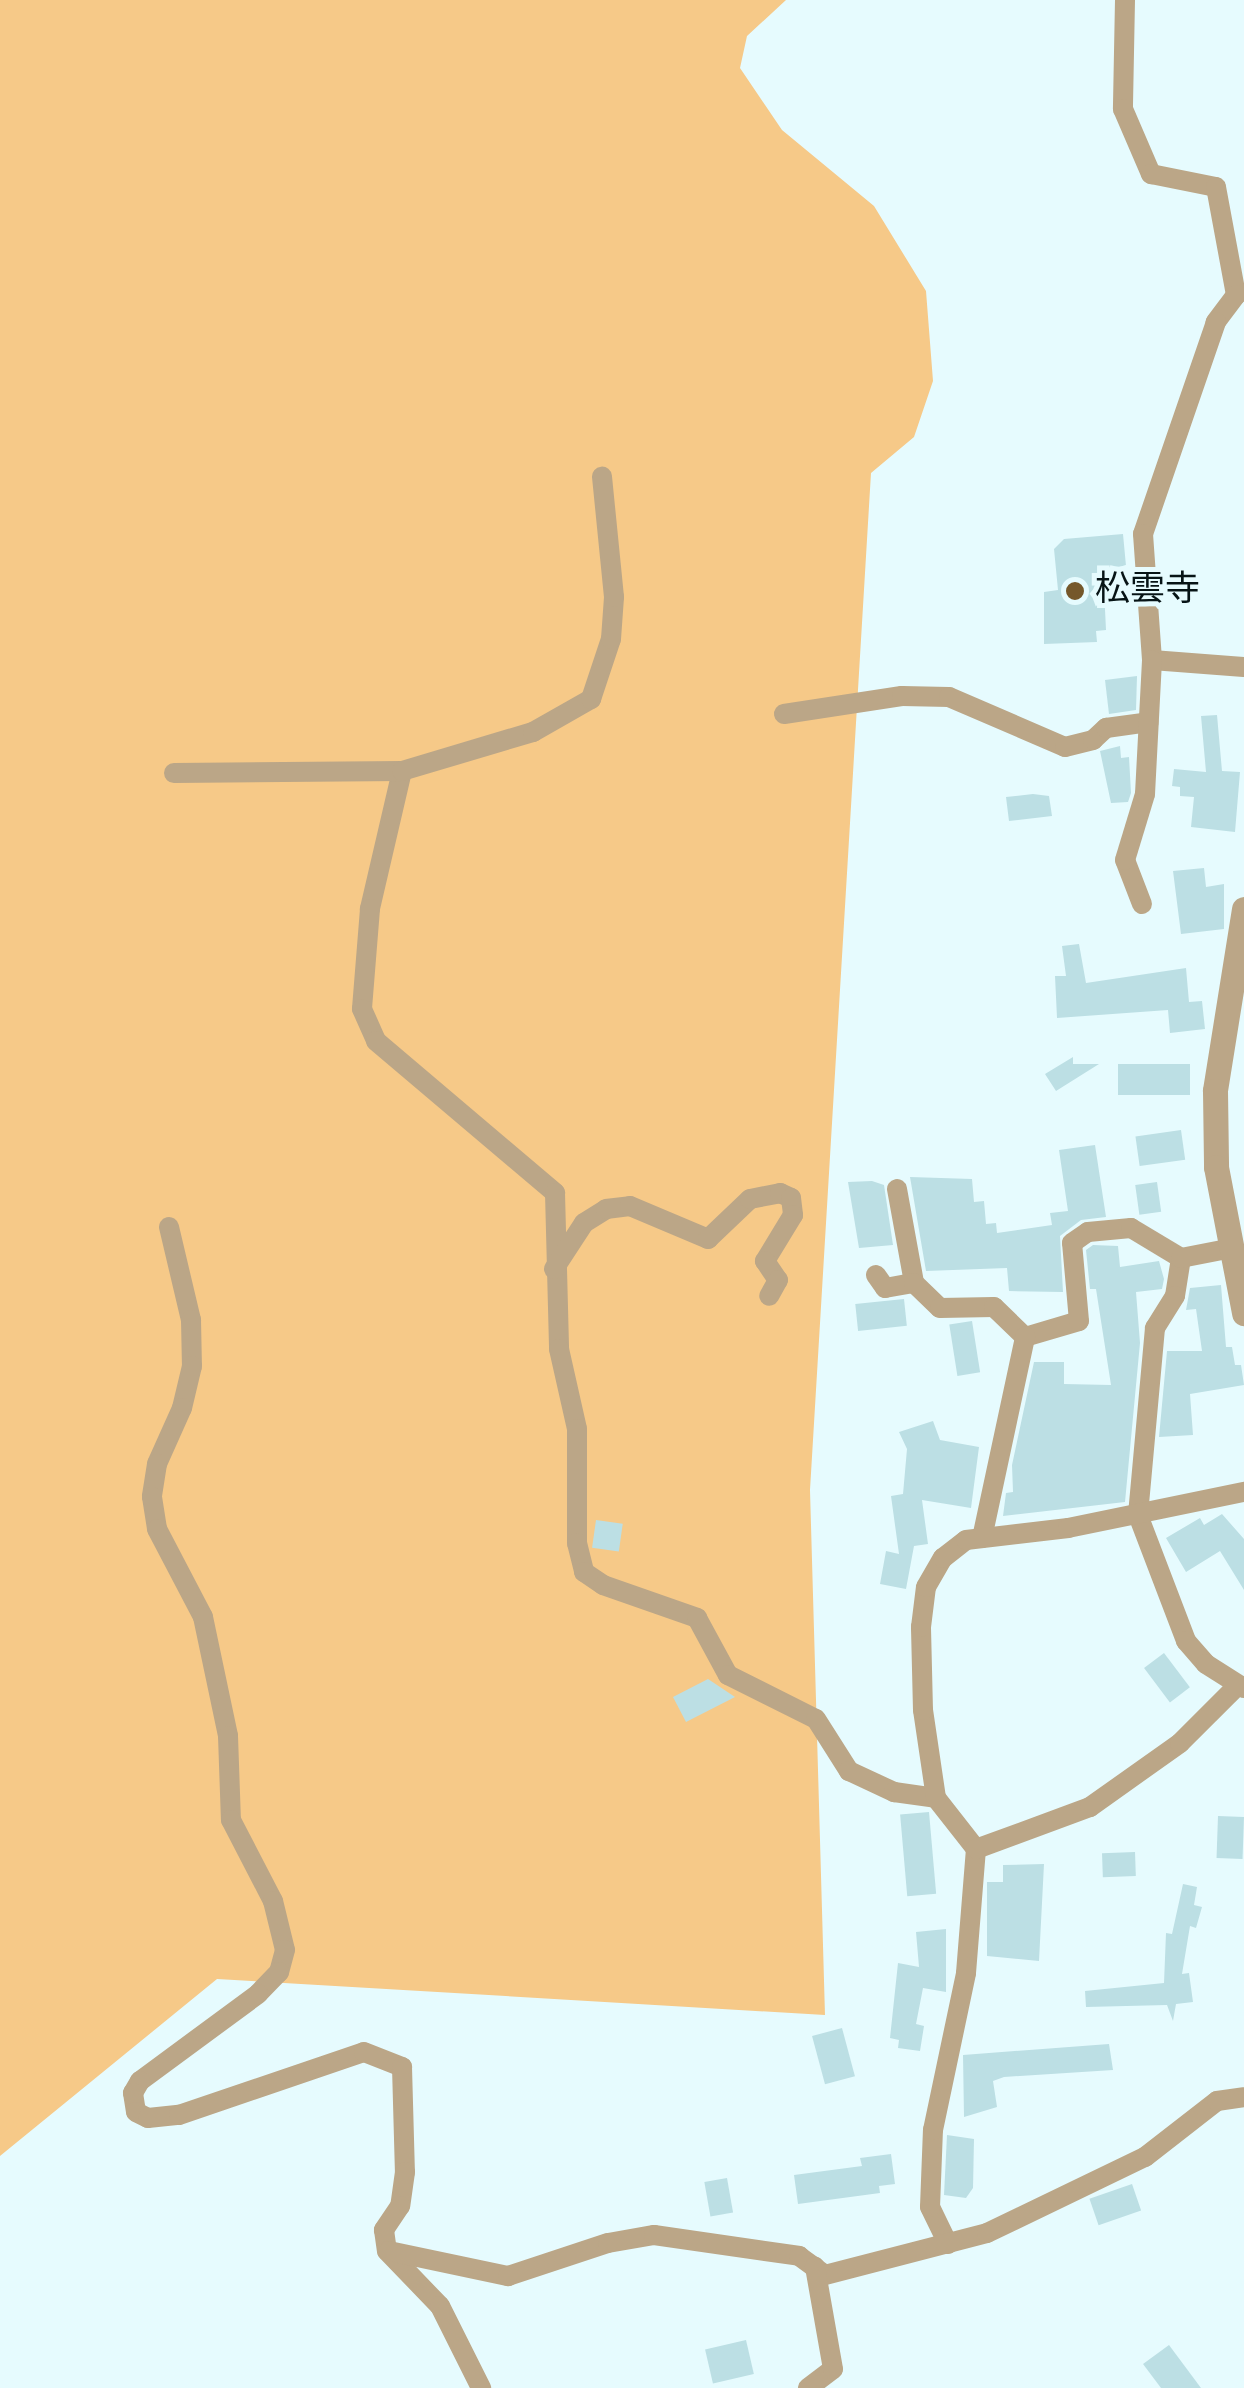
<!DOCTYPE html>
<html>
<head>
<meta charset="utf-8">
<style>
	body { margin:0 }
	#map { position:relative; width:1244px; height:2388px; overflow:hidden; background:#e6fbfe; font-family:Overpass,"Noto Sans JP",sans-serif }
	div>[style] { position:absolute }
	.green>* { inset:0; background:#f6c988 }
	.building>* { inset:0; background:#bcdfe4; transform-origin:0 0 }
	.minor>* { height:20px; margin:-10px; padding:0 10px; transform-origin:10px; border-radius:10px; background:#bba687 }
	.tertiary>* { height:25px; margin:-12.5px; padding:0 12.5px; transform-origin:12.5px; border-radius:12.5px; background:#bba687 }
	.dots>* { width:28px; height:28px; translate:-50% -50%; box-sizing:border-box; border:5px solid #e6fbfe; border-radius:50% }
	span { translate:-50% -50%; white-space:nowrap; text-align:center; line-height:1.15; -webkit-text-stroke:10px #e6fbfe; paint-order:stroke }
	.poi-label { font-size:35px; color:#071416 }
	.left { translate:0 -50%; text-align:left }
</style>
</head>
<body>
<div id="map">
	<div class="green">
		<i style="clip-path:polygon(0 0,786px 0,747px 36px,740px 68px,782px 130px,874px 206px,926px 291px,933px 381px,914px 437px,871px 473px,810px 1490px,825px 2015px,217px 1979px,0 2156px)"></i>
	</div>
	<div class="building">
		<i style="clip-path:polygon(1123px 534px,1126px 566px,1103px 568px,1106px 630px,1096px 631px,1097px 642px,1044px 644px,1044px 592px,1058px 590px,1054px 549px,1064px 539px)"></i>
		<i style="clip-path:polygon(1137px 676px,1136px 710px,1109px 714px,1105px 680px)"></i>
		<i style="clip-path:polygon(1217px 715px,1222px 771px,1240px 772px,1235px 832px,1191px 827px,1194px 797px,1180px 796px,1180px 787px,1172px 786px,1174px 769px,1206px 772px,1201px 716px)"></i>
		<i style="clip-path:polygon(1120px 746px,1121px 758px,1129px 757px,1131px 793px,1128px 802px,1111px 803px,1100px 751px)"></i>
		<i style="clip-path:polygon(1033px 794px,1049px 796px,1052px 816px,1009px 821px,1006px 797px)"></i>
		<i style="clip-path:polygon(1204px 868px,1206px 887px,1224px 884px,1224px 929px,1181px 934px,1173px 871px)"></i>
		<i style="clip-path:polygon(1079px 944px,1086px 983px,1186px 968px,1189px 1002px,1202px 1001px,1205px 1029px,1170px 1033px,1168px 1010px,1057px 1018px,1055px 976px,1066px 976px,1062px 946px)"></i>
		<i style="clip-path:polygon(1073px 1057px,1073px 1064px,1099px 1064px,1056px 1091px,1045px 1074px)"></i>
		<i style="left:1118px;top:1064px;width:72px;height:31px"></i>
		<i style="left:1181px;top:1130px;width:30px;height:46px;rotate:82deg"></i>
		<i style="clip-path:polygon(1095px 1145px,1106px 1217px,1081px 1220px,1060px 1236px,1063px 1292px,1009px 1291px,1007px 1268px,926px 1271px,910px 1177px,972px 1179px,974px 1202px,984px 1201px,986px 1224px,996px 1223px,997px 1233px,1052px 1225px,1050px 1213px,1068px 1211px,1059px 1150px)"></i>
		<i style="clip-path:polygon(872px 1181px,884px 1185px,893px 1245px,859px 1248px,848px 1182px)"></i>
		<i style="left:1157px;top:1182px;width:30px;height:22px;rotate:82deg"></i>
		<i style="clip-path:polygon(1093px 1245px,1118px 1246px,1120px 1267px,1159px 1261px,1164px 1279px,1162px 1289px,1136px 1292px,1140px 1343px,1125px 1502px,1003px 1516px,1006px 1493px,1013px 1492px,1012px 1465px,1034px 1362px,1064px 1362px,1064px 1384px,1111px 1385px,1096px 1289px,1090px 1289px,1086px 1250px)"></i>
		<i style="clip-path:polygon(1221px 1285px,1226px 1347px,1232px 1347px,1235px 1365px,1241px 1365px,1244px 1385px,1190px 1394px,1193px 1435px,1159px 1437px,1167px 1351px,1202px 1351px,1196px 1309px,1186px 1310px,1190px 1288px)"></i>
		<i style="left:904px;top:1299px;width:27px;height:49px;rotate:84deg"></i>
		<i style="left:972px;top:1321px;width:52px;height:23px;rotate:81deg"></i>
		<i style="clip-path:polygon(933px 1421px,940px 1440px,979px 1447px,971px 1508px,922px 1500px,928px 1544px,914px 1546px,906px 1589px,880px 1584px,886px 1551px,899px 1554px,891px 1496px,903px 1494px,907px 1449px,899px 1432px)"></i>
		<i style="clip-path:polygon(1222px 1514px,1244px 1539px,1244px 1590px,1220px 1551px,1186px 1572px,1166px 1538px,1200px 1518px,1204px 1525px)"></i>
		<i style="left:596px;top:1520px;width:27px;height:28px;rotate:8deg"></i>
		<i style="left:1164px;top:1653px;width:43px;height:25px;rotate:53deg"></i>
		<i style="clip-path:polygon(708px 1679px,735px 1697px,686px 1722px,673px 1697px)"></i>
		<i style="left:929px;top:1812px;width:82px;height:29px;rotate:85deg"></i>
		<i style="left:1218px;top:1816px;width:26px;height:42px;rotate:2deg"></i>
		<i style="left:1135px;top:1852px;width:24px;height:33px;rotate:88deg"></i>
		<i style="clip-path:polygon(1044px 1864px,1039px 1961px,987px 1956px,987px 1882px,1003px 1882px,1003px 1865px)"></i>
		<i style="clip-path:polygon(1183px 1884px,1197px 1887px,1194px 1905px,1202px 1907px,1196px 1928px,1190px 1926px,1182px 1974px,1189px 1973px,1193px 2002px,1176px 2004px,1173px 2021px,1167px 2005px,1086px 2007px,1085px 1991px,1164px 1983px,1166px 1933px,1172px 1934px)"></i>
		<i style="clip-path:polygon(946px 1929px,946px 1992px,923px 1988px,916px 2024px,924px 2026px,920px 2051px,898px 2048px,899px 2040px,890px 2038px,898px 1963px,919px 1967px,916px 1932px)"></i>
		<i style="left:842px;top:2028px;width:50px;height:31px;rotate:75deg"></i>
		<i style="clip-path:polygon(1109px 2044px,1113px 2070px,1004px 2077px,993px 2081px,997px 2107px,964px 2117px,963px 2055px)"></i>
		<i style="clip-path:polygon(947px 2135px,974px 2139px,973px 2188px,966px 2198px,944px 2195px)"></i>
		<i style="clip-path:polygon(891px 2154px,895px 2184px,879px 2186px,880px 2193px,798px 2204px,794px 2175px,862px 2166px,860px 2158px)"></i>
		<i style="left:727px;top:2178px;width:35px;height:23px;rotate:80deg"></i>
		<i style="left:1132px;top:2184px;width:28px;height:45px;rotate:71deg"></i>
		<i style="left:746px;top:2340px;width:35px;height:42px;rotate:77deg"></i>
		<i style="clip-path:polygon(1169px 2345px,1201px 2388px,1161px 2388px,1143px 2364px)"></i>
	</div>
	<div class="minor">
		<i style="left:1125px;top:0;width:109px;rotate:91.1deg"></i>
		<i style="left:1123px;top:109px;width:71px;rotate:66.7deg"></i>
		<i style="left:1151px;top:174px;width:66px;rotate:11.3deg"></i>
		<i style="left:1216px;top:187px;width:110px;rotate:79.5deg"></i>
		<i style="left:1236px;top:295px;width:34px;rotate:127deg"></i>
		<i style="left:1216px;top:322px;width:224px;rotate:109deg"></i>
		<i style="left:1143px;top:534px;width:126px;rotate:85.9deg"></i>
		<i style="left:1152px;top:660px;width:92px;rotate:4.4deg"></i>
		<i style="left:784px;top:714px;width:119px;rotate:-8.7deg"></i>
		<i style="left:902px;top:696px;width:47px;rotate:1.2deg"></i>
		<i style="left:949px;top:697px;width:126px;rotate:23.3deg"></i>
		<i style="left:1065px;top:747px;width:29px;rotate:-14deg"></i>
		<i style="left:1093px;top:740px;width:18px;rotate:-43deg"></i>
		<i style="left:1106px;top:728px;width:43px;rotate:-7.9deg"></i>
		<i style="left:402px;top:771px;width:142px;rotate:103.1deg"></i>
		<i style="left:370px;top:909px;width:100px;rotate:94.6deg"></i>
		<i style="left:362px;top:1009px;width:35px;rotate:66deg"></i>
		<i style="left:376px;top:1041px;width:235px;rotate:40.3deg"></i>
		<i style="left:555px;top:1193px;width:156px;rotate:88.5deg"></i>
		<i style="left:559px;top:1349px;width:82px;rotate:77.3deg"></i>
		<i style="left:577px;top:1429px;width:114px;rotate:90deg"></i>
		<i style="left:577px;top:1543px;width:30px;rotate:76deg"></i>
		<i style="left:584px;top:1572px;width:23px;rotate:34deg"></i>
		<i style="left:603px;top:1585px;width:100px;rotate:19.3deg"></i>
		<i style="left:697px;top:1618px;width:65px;rotate:61.5deg"></i>
		<i style="left:728px;top:1675px;width:98px;rotate:26.6deg"></i>
		<i style="left:816px;top:1719px;width:62px;rotate:57.6deg"></i>
		<i style="left:849px;top:1771px;width:50px;rotate:25deg"></i>
		<i style="left:894px;top:1792px;width:42px;rotate:8.1deg"></i>
		<i style="left:936px;top:1798px;width:65px;rotate:51.9deg"></i>
		<i style="left:174px;top:773px;width:228px;rotate:-0.5deg"></i>
		<i style="left:402px;top:771px;width:137px;rotate:-16.6deg"></i>
		<i style="left:533px;top:732px;width:67px;rotate:-29.6deg"></i>
		<i style="left:591px;top:699px;width:63px;rotate:-71.6deg"></i>
		<i style="left:611px;top:639px;width:42px;rotate:-85.9deg"></i>
		<i style="left:614px;top:597px;width:121px;rotate:-95.7deg"></i>
		<i style="left:1142px;top:904px;width:47px;rotate:-111.1deg"></i>
		<i style="left:1125px;top:860px;width:69px;rotate:-73.1deg"></i>
		<i style="left:1145px;top:794px;width:134px;rotate:-87deg"></i>
		<i style="left:897px;top:1189px;width:96px;rotate:79.7deg"></i>
		<i style="left:169px;top:1227px;width:96px;rotate:76.7deg"></i>
		<i style="left:191px;top:1320px;width:46px;rotate:88.8deg"></i>
		<i style="left:192px;top:1366px;width:43px;rotate:103.4deg"></i>
		<i style="left:182px;top:1408px;width:61px;rotate:114.1deg"></i>
		<i style="left:157px;top:1464px;width:33px;rotate:99deg"></i>
		<i style="left:152px;top:1497px;width:32px;rotate:81deg"></i>
		<i style="left:157px;top:1529px;width:99px;rotate:62.4deg"></i>
		<i style="left:203px;top:1617px;width:122px;rotate:78.1deg"></i>
		<i style="left:228px;top:1736px;width:84px;rotate:88deg"></i>
		<i style="left:231px;top:1820px;width:91px;rotate:62.6deg"></i>
		<i style="left:273px;top:1901px;width:50px;rotate:76.2deg"></i>
		<i style="left:285px;top:1950px;width:23px;rotate:105deg"></i>
		<i style="left:279px;top:1972px;width:30px;rotate:134deg"></i>
		<i style="left:258px;top:1994px;width:147px;rotate:143.6deg"></i>
		<i style="left:140px;top:2081px;width:14px;rotate:120deg"></i>
		<i style="left:133px;top:2093px;width:19px;rotate:81deg"></i>
		<i style="left:136px;top:2112px;width:13px;rotate:27deg"></i>
		<i style="left:148px;top:2118px;width:31px;rotate:-6deg"></i>
		<i style="left:179px;top:2115px;width:195px;rotate:-18.8deg"></i>
		<i style="left:364px;top:2052px;width:41px;rotate:21.5deg"></i>
		<i style="left:402px;top:2067px;width:105px;rotate:88.4deg"></i>
		<i style="left:405px;top:2172px;width:34px;rotate:98deg"></i>
		<i style="left:400px;top:2206px;width:29px;rotate:124deg"></i>
		<i style="left:384px;top:2230px;width:21px;rotate:82deg"></i>
		<i style="left:387px;top:2251px;width:76px;rotate:46.1deg"></i>
		<i style="left:440px;top:2306px;width:92px;rotate:63.4deg"></i>
		<i style="left:1181px;top:1258px;width:38px;rotate:99deg"></i>
		<i style="left:1175px;top:1296px;width:38px;rotate:122deg"></i>
		<i style="left:1155px;top:1328px;width:188px;rotate:95.2deg"></i>
		<i style="left:1138px;top:1515px;width:135px;rotate:69.1deg"></i>
		<i style="left:1186px;top:1641px;width:30px;rotate:49deg"></i>
		<i style="left:1206px;top:1664px;width:45px;rotate:32.3deg"></i>
		<i style="left:554px;top:1269px;width:55px;rotate:-56.9deg"></i>
		<i style="left:584px;top:1223px;width:26px;rotate:-32deg"></i>
		<i style="left:606px;top:1209px;width:24px;rotate:-7deg"></i>
		<i style="left:630px;top:1206px;width:85px;rotate:22.9deg"></i>
		<i style="left:708px;top:1239px;width:58px;rotate:-43.6deg"></i>
		<i style="left:750px;top:1199px;width:31px;rotate:-11deg"></i>
		<i style="left:780px;top:1193px;width:12px;rotate:24deg"></i>
		<i style="left:791px;top:1198px;width:17px;rotate:83deg"></i>
		<i style="left:793px;top:1215px;width:54px;rotate:121.3deg"></i>
		<i style="left:765px;top:1261px;width:23px;rotate:56deg"></i>
		<i style="left:778px;top:1280px;width:18px;rotate:119deg"></i>
		<i style="left:876px;top:1275px;width:16px;rotate:55deg"></i>
		<i style="left:885px;top:1288px;width:29px;rotate:-10deg"></i>
		<i style="left:914px;top:1283px;width:36px;rotate:44deg"></i>
		<i style="left:940px;top:1308px;width:54px;rotate:-1.1deg"></i>
		<i style="left:994px;top:1307px;width:43px;rotate:44.1deg"></i>
		<i style="left:1025px;top:1337px;width:56px;rotate:-16.5deg"></i>
		<i style="left:1079px;top:1321px;width:78px;rotate:-95.1deg"></i>
		<i style="left:1072px;top:1243px;width:19px;rotate:-35deg"></i>
		<i style="left:1088px;top:1232px;width:43px;rotate:-5.3deg"></i>
		<i style="left:1131px;top:1228px;width:58px;rotate:31deg"></i>
		<i style="left:1181px;top:1258px;width:47px;rotate:-11.1deg"></i>
		<i style="left:982px;top:1538px;width:206px;rotate:-77.9deg"></i>
		<i style="left:936px;top:1798px;width:89px;rotate:-98.4deg"></i>
		<i style="left:923px;top:1710px;width:83px;rotate:-91.4deg"></i>
		<i style="left:921px;top:1627px;width:40px;rotate:-82.9deg"></i>
		<i style="left:926px;top:1587px;width:34px;rotate:-60deg"></i>
		<i style="left:943px;top:1558px;width:29px;rotate:-38deg"></i>
		<i style="left:966px;top:1540px;width:103px;rotate:-6.7deg"></i>
		<i style="left:1068px;top:1528px;width:180px;rotate:-11.6deg"></i>
		<i style="left:948px;top:2244px;width:41px;rotate:-115.9deg"></i>
		<i style="left:930px;top:2207px;width:77px;rotate:-87.8deg"></i>
		<i style="left:933px;top:2130px;width:160px;rotate:-78.1deg"></i>
		<i style="left:966px;top:1973px;width:124px;rotate:-85.4deg"></i>
		<i style="left:976px;top:1849px;width:121px;rotate:-20.2deg"></i>
		<i style="left:1090px;top:1807px;width:110px;rotate:-35.4deg"></i>
		<i style="left:1180px;top:1743px;width:82px;rotate:-45deg"></i>
		<i style="left:389px;top:2251px;width:122px;rotate:11.9deg"></i>
		<i style="left:508px;top:2276px;width:105px;rotate:-18.3deg"></i>
		<i style="left:608px;top:2243px;width:47px;rotate:-9.9deg"></i>
		<i style="left:654px;top:2235px;width:147px;rotate:8.2deg"></i>
		<i style="left:799px;top:2256px;width:32px;rotate:36deg"></i>
		<i style="left:825px;top:2275px;width:167px;rotate:-14.5deg"></i>
		<i style="left:987px;top:2233px;width:175px;rotate:-25.7deg"></i>
		<i style="left:1145px;top:2157px;width:91px;rotate:-37.9deg"></i>
		<i style="left:1217px;top:2101px;width:27px;rotate:-8deg"></i>
		<i style="left:808px;top:2388px;width:31px;rotate:-37deg"></i>
		<i style="left:833px;top:2369px;width:104px;rotate:-100deg"></i>
	</div>
	<div class="tertiary">
		<i style="left:1244px;top:909px;width:184px;rotate:99.1deg"></i>
		<i style="left:1215px;top:1091px;width:76px;rotate:89.2deg"></i>
		<i style="left:1216px;top:1167px;width:149px;rotate:79.1deg"></i>
	</div>
	<div class="dots">
		<i style="left:1075px;top:591px;background:#75582b"></i>
	</div>
	<div class="poi-label">
		<span class="left" style="left:1095px;top:591px">松雲寺</span>
	</div>
</div>
</body>
</html>
